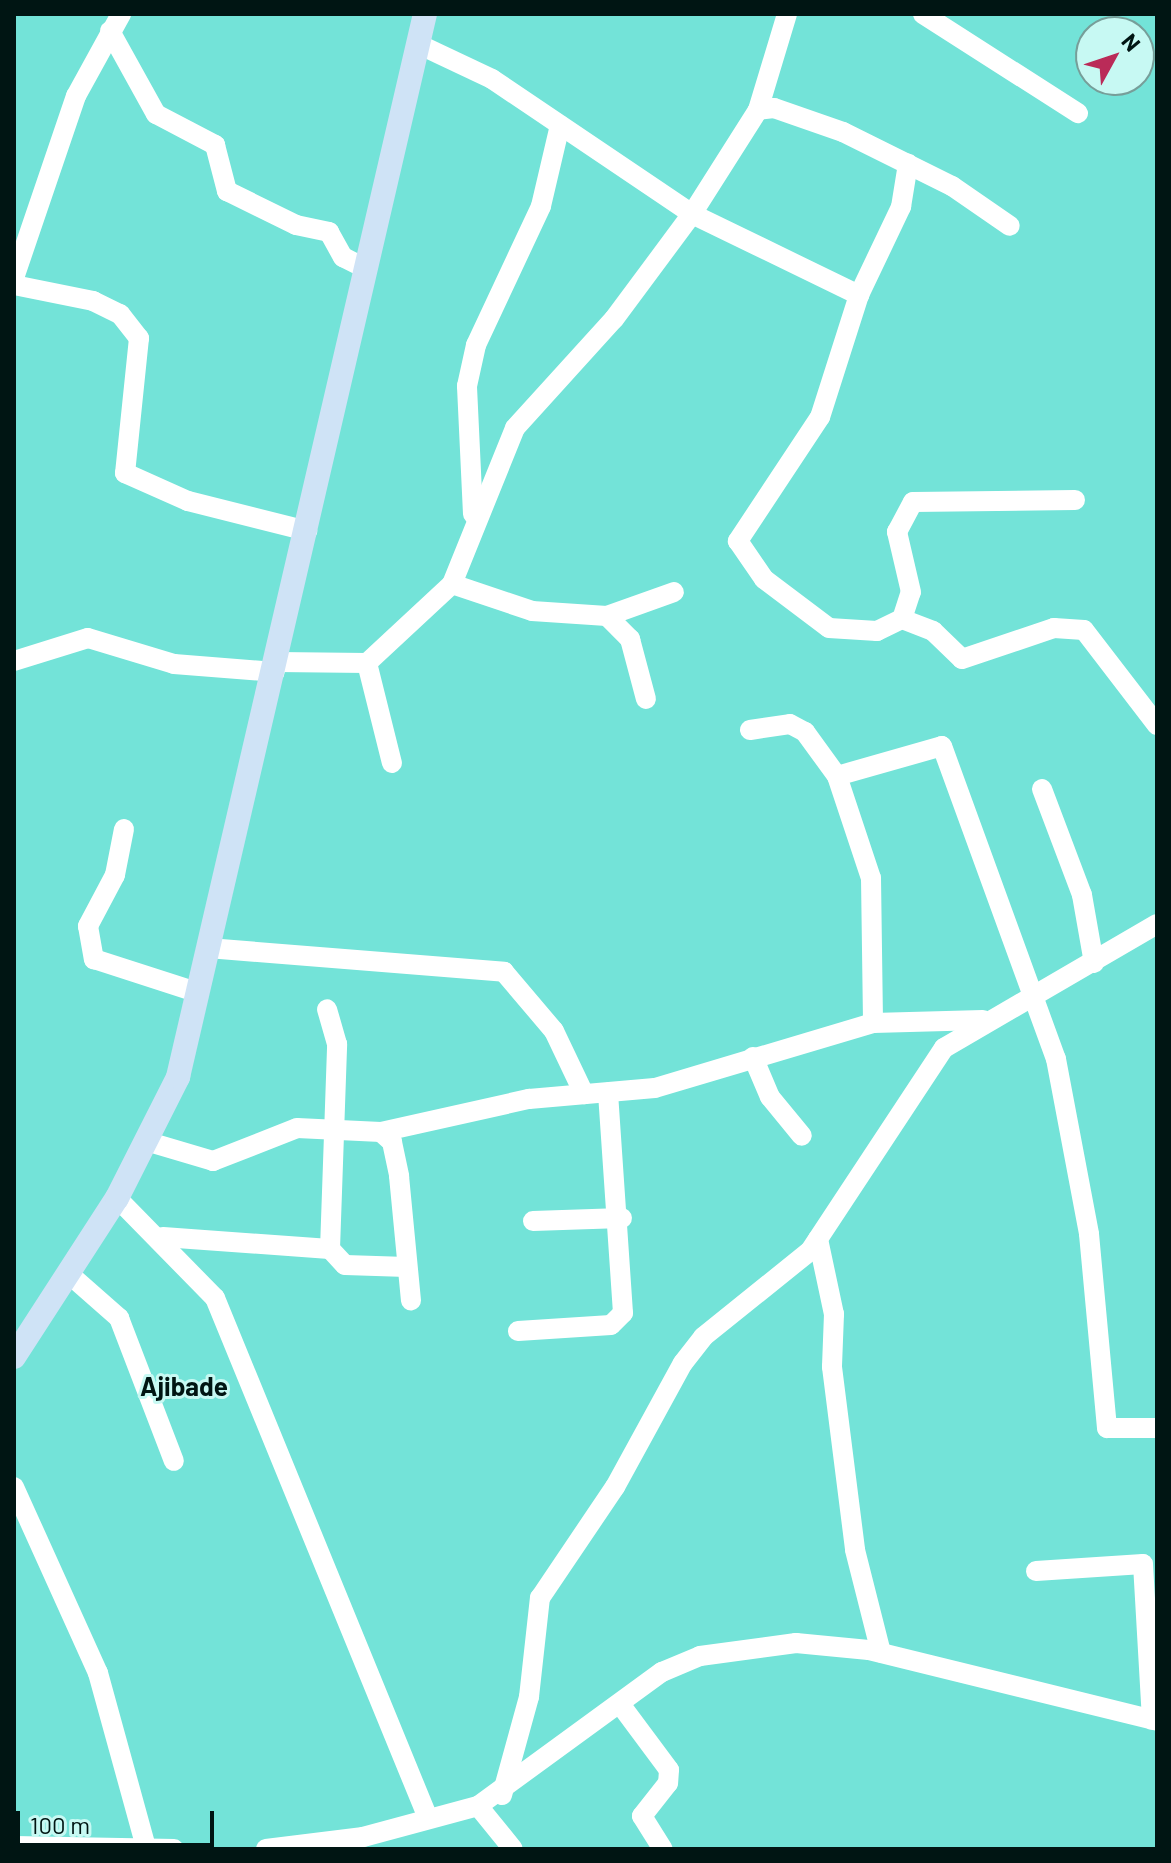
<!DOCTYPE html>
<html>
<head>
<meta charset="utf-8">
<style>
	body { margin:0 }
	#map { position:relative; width:1171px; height:1863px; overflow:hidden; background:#73e3d8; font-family:Barlow,sans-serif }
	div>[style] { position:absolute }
	.minor>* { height:20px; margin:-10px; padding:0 10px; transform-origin:10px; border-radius:10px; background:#fff }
	.major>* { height:24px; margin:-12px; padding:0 12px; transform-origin:12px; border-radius:12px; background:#cfe3f6 }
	span { translate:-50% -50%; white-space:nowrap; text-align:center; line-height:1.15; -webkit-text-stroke:6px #c7f9f3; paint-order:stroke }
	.quarter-label { font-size:26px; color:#001513; font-weight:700 }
	.frame { position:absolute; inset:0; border:16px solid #001513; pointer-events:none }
	.north { position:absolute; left:1075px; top:16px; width:80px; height:80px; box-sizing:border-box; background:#c7f9f3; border:2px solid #779e99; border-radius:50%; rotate:50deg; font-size:22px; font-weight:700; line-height:32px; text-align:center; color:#001513 }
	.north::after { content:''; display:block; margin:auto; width:28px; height:36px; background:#ba2b58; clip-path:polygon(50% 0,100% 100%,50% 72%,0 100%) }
	.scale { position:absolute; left:16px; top:1811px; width:198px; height:36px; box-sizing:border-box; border:4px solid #001513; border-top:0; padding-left:10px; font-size:24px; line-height:28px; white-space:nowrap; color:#001513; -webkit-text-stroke:6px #c7f9f3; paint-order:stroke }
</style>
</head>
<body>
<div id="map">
	<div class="minor">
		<i style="left:923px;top:14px;width:184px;rotate:32.6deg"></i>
		<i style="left:110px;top:31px;width:95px;rotate:61deg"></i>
		<i style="left:156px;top:114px;width:67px;rotate:27.7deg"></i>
		<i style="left:215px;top:145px;width:48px;rotate:75.4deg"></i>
		<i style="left:227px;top:191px;width:77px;rotate:26.2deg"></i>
		<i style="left:296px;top:225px;width:34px;rotate:12deg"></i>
		<i style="left:329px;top:232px;width:29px;rotate:61deg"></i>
		<i style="left:343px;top:257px;width:25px;rotate:27deg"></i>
		<i style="left:418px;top:44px;width:82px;rotate:25.3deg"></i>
		<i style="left:492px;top:79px;width:241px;rotate:34deg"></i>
		<i style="left:692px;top:214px;width:123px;rotate:-57.6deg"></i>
		<i style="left:758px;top:110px;width:100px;rotate:-73.2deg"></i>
		<i style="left:758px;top:110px;width:16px;rotate:-7deg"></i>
		<i style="left:774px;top:108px;width:73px;rotate:19.2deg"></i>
		<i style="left:843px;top:132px;width:122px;rotate:26.4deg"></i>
		<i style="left:952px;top:186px;width:70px;rotate:34.6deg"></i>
		<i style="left:14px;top:278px;width:192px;rotate:-71.2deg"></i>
		<i style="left:76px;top:96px;width:94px;rotate:-61.2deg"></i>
		<i style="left:14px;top:285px;width:81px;rotate:11.4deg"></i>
		<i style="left:93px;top:301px;width:30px;rotate:26deg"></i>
		<i style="left:120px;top:314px;width:31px;rotate:52deg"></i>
		<i style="left:139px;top:338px;width:136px;rotate:95.9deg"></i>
		<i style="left:125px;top:473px;width:69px;rotate:24deg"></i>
		<i style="left:188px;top:501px;width:123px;rotate:14.1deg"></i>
		<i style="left:859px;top:295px;width:98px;rotate:-64.5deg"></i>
		<i style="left:901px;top:207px;width:44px;rotate:-80.8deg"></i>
		<i style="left:473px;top:514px;width:128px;rotate:-92.7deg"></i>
		<i style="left:467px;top:386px;width:42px;rotate:-77.6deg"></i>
		<i style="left:476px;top:345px;width:153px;rotate:-64.9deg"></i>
		<i style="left:541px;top:206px;width:83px;rotate:-76.8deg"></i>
		<i style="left:452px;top:584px;width:84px;rotate:18.6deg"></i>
		<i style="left:532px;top:611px;width:75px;rotate:3.8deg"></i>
		<i style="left:607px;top:616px;width:33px;rotate:45deg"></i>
		<i style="left:630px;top:639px;width:62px;rotate:75.1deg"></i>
		<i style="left:607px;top:616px;width:71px;rotate:-19.7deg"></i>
		<i style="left:902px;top:619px;width:33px;rotate:21deg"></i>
		<i style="left:933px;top:631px;width:40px;rotate:44deg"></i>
		<i style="left:962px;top:659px;width:97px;rotate:-18.6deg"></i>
		<i style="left:1054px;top:628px;width:30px;rotate:4deg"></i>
		<i style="left:1084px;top:630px;width:120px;rotate:52.5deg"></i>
		<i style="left:14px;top:661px;width:77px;rotate:-17.3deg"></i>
		<i style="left:88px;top:638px;width:90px;rotate:16.8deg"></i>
		<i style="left:174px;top:664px;width:101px;rotate:4.5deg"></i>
		<i style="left:277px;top:662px;width:90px;rotate:0.6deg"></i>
		<i style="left:367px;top:663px;width:116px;rotate:-42.9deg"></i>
		<i style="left:452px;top:584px;width:168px;rotate:-68deg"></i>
		<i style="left:515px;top:428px;width:147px;rotate:-47.8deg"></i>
		<i style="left:614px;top:319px;width:131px;rotate:-53.4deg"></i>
		<i style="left:692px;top:214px;width:186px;rotate:25.9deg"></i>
		<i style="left:859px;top:295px;width:128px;rotate:107.7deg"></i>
		<i style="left:820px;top:417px;width:149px;rotate:123.5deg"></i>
		<i style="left:738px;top:541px;width:46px;rotate:55.6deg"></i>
		<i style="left:764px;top:579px;width:81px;rotate:37deg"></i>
		<i style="left:829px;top:628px;width:48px;rotate:3.6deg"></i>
		<i style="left:877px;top:631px;width:28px;rotate:-26deg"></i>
		<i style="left:902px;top:619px;width:28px;rotate:-72deg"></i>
		<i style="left:911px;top:592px;width:62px;rotate:-103.1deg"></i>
		<i style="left:897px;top:532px;width:34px;rotate:-62deg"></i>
		<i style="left:913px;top:502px;width:162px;rotate:-0.7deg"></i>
		<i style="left:367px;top:663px;width:103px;rotate:76deg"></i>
		<i style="left:750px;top:730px;width:40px;rotate:-8.5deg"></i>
		<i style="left:790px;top:724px;width:17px;rotate:28deg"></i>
		<i style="left:805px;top:732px;width:54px;rotate:54deg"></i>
		<i style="left:837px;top:776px;width:108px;rotate:71.6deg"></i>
		<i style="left:871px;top:878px;width:145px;rotate:89.2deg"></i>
		<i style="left:837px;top:776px;width:109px;rotate:-15.9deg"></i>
		<i style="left:942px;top:746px;width:333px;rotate:70deg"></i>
		<i style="left:1056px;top:1059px;width:178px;rotate:79.3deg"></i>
		<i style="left:1089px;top:1234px;width:195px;rotate:84.7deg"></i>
		<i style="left:1107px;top:1428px;width:50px"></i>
		<i style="left:1042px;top:789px;width:113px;rotate:69.3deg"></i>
		<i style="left:1082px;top:895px;width:69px;rotate:80deg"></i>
		<i style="left:124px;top:829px;width:47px;rotate:101.1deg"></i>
		<i style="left:115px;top:875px;width:58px;rotate:117.9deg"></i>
		<i style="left:88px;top:926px;width:34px;rotate:80deg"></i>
		<i style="left:94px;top:959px;width:107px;rotate:17.9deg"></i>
		<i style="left:208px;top:948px;width:297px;rotate:4.6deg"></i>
		<i style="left:504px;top:972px;width:77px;rotate:49.7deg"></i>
		<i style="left:554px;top:1031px;width:70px;rotate:64.5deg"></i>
		<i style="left:753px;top:1057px;width:43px;rotate:67deg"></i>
		<i style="left:770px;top:1097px;width:50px;rotate:50.6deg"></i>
		<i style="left:381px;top:1132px;width:152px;rotate:-12.6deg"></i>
		<i style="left:529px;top:1099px;width:126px;rotate:-5deg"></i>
		<i style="left:655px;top:1088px;width:227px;rotate:-16.6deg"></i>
		<i style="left:873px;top:1023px;width:110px;rotate:-1.6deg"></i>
		<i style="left:149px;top:1142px;width:67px;rotate:16.5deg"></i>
		<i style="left:213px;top:1161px;width:90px;rotate:-21.4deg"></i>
		<i style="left:297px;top:1128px;width:84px;rotate:2.7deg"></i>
		<i style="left:381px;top:1132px;width:15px;rotate:42deg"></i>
		<i style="left:392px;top:1142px;width:35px;rotate:78deg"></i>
		<i style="left:399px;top:1176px;width:125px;rotate:84.5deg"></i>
		<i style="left:117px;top:1198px;width:140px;rotate:45.6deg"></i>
		<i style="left:215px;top:1298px;width:562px;rotate:67.73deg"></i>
		<i style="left:533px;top:1221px;width:89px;rotate:-1.9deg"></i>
		<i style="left:163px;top:1237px;width:167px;rotate:4.1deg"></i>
		<i style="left:330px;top:1249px;width:205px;rotate:-88deg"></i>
		<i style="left:337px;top:1044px;width:36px;rotate:-106deg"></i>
		<i style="left:818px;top:1239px;width:77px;rotate:78deg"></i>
		<i style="left:834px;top:1314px;width:53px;rotate:92.2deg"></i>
		<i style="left:832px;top:1367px;width:184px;rotate:82.8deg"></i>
		<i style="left:855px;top:1550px;width:106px;rotate:75.8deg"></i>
		<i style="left:330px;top:1249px;width:22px;rotate:47deg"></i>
		<i style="left:345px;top:1265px;width:62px;rotate:1.8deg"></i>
		<i style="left:69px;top:1274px;width:67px;rotate:41.3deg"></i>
		<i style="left:119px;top:1318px;width:153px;rotate:69deg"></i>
		<i style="left:518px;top:1331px;width:93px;rotate:-3.7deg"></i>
		<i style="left:611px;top:1325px;width:17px;rotate:-45deg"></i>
		<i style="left:623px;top:1313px;width:221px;rotate:-93.9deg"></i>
		<i style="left:14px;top:1487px;width:204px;rotate:65.7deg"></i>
		<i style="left:98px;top:1673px;width:180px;rotate:74.6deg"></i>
		<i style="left:1036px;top:1571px;width:107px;rotate:-3.7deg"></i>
		<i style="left:1143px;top:1564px;width:156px;rotate:86.7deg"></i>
		<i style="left:620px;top:1704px;width:82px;rotate:53.4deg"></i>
		<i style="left:669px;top:1770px;width:13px;rotate:94deg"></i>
		<i style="left:668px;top:1783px;width:42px;rotate:128.2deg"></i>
		<i style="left:642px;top:1816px;width:39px;rotate:58deg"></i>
		<i style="left:502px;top:1795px;width:102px;rotate:-74.6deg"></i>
		<i style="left:529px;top:1697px;width:100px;rotate:-83.7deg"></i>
		<i style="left:540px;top:1598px;width:134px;rotate:-56deg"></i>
		<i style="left:615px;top:1487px;width:141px;rotate:-61.3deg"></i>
		<i style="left:683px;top:1363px;width:33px;rotate:-52deg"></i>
		<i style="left:703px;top:1337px;width:137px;rotate:-38.8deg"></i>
		<i style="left:810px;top:1251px;width:243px;rotate:-56.6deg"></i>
		<i style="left:944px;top:1048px;width:246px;rotate:-30.2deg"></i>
		<i style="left:478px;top:1806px;width:55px;rotate:50.9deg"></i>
		<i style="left:14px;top:1846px;width:160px;rotate:1.1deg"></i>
		<i style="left:266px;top:1849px;width:98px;rotate:-7.1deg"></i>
		<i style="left:363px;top:1837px;width:119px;rotate:-15.1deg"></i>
		<i style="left:478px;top:1806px;width:228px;rotate:-36.1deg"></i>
		<i style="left:662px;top:1672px;width:41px;rotate:-22.8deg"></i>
		<i style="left:700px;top:1656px;width:97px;rotate:-7.7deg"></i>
		<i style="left:796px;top:1643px;width:73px;rotate:5.5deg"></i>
		<i style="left:869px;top:1650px;width:297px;rotate:13.8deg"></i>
	</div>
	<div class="major">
		<i style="left:14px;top:1357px;width:189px;rotate:-57.1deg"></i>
		<i style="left:117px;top:1198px;width:136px;rotate:-63.2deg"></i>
		<i style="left:178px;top:1077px;width:1091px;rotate:-76.92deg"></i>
	</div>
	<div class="quarter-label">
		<span style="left:184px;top:1386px">Ajibade</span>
	</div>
	<div class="frame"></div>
	<div class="north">N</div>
	<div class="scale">100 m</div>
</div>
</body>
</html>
